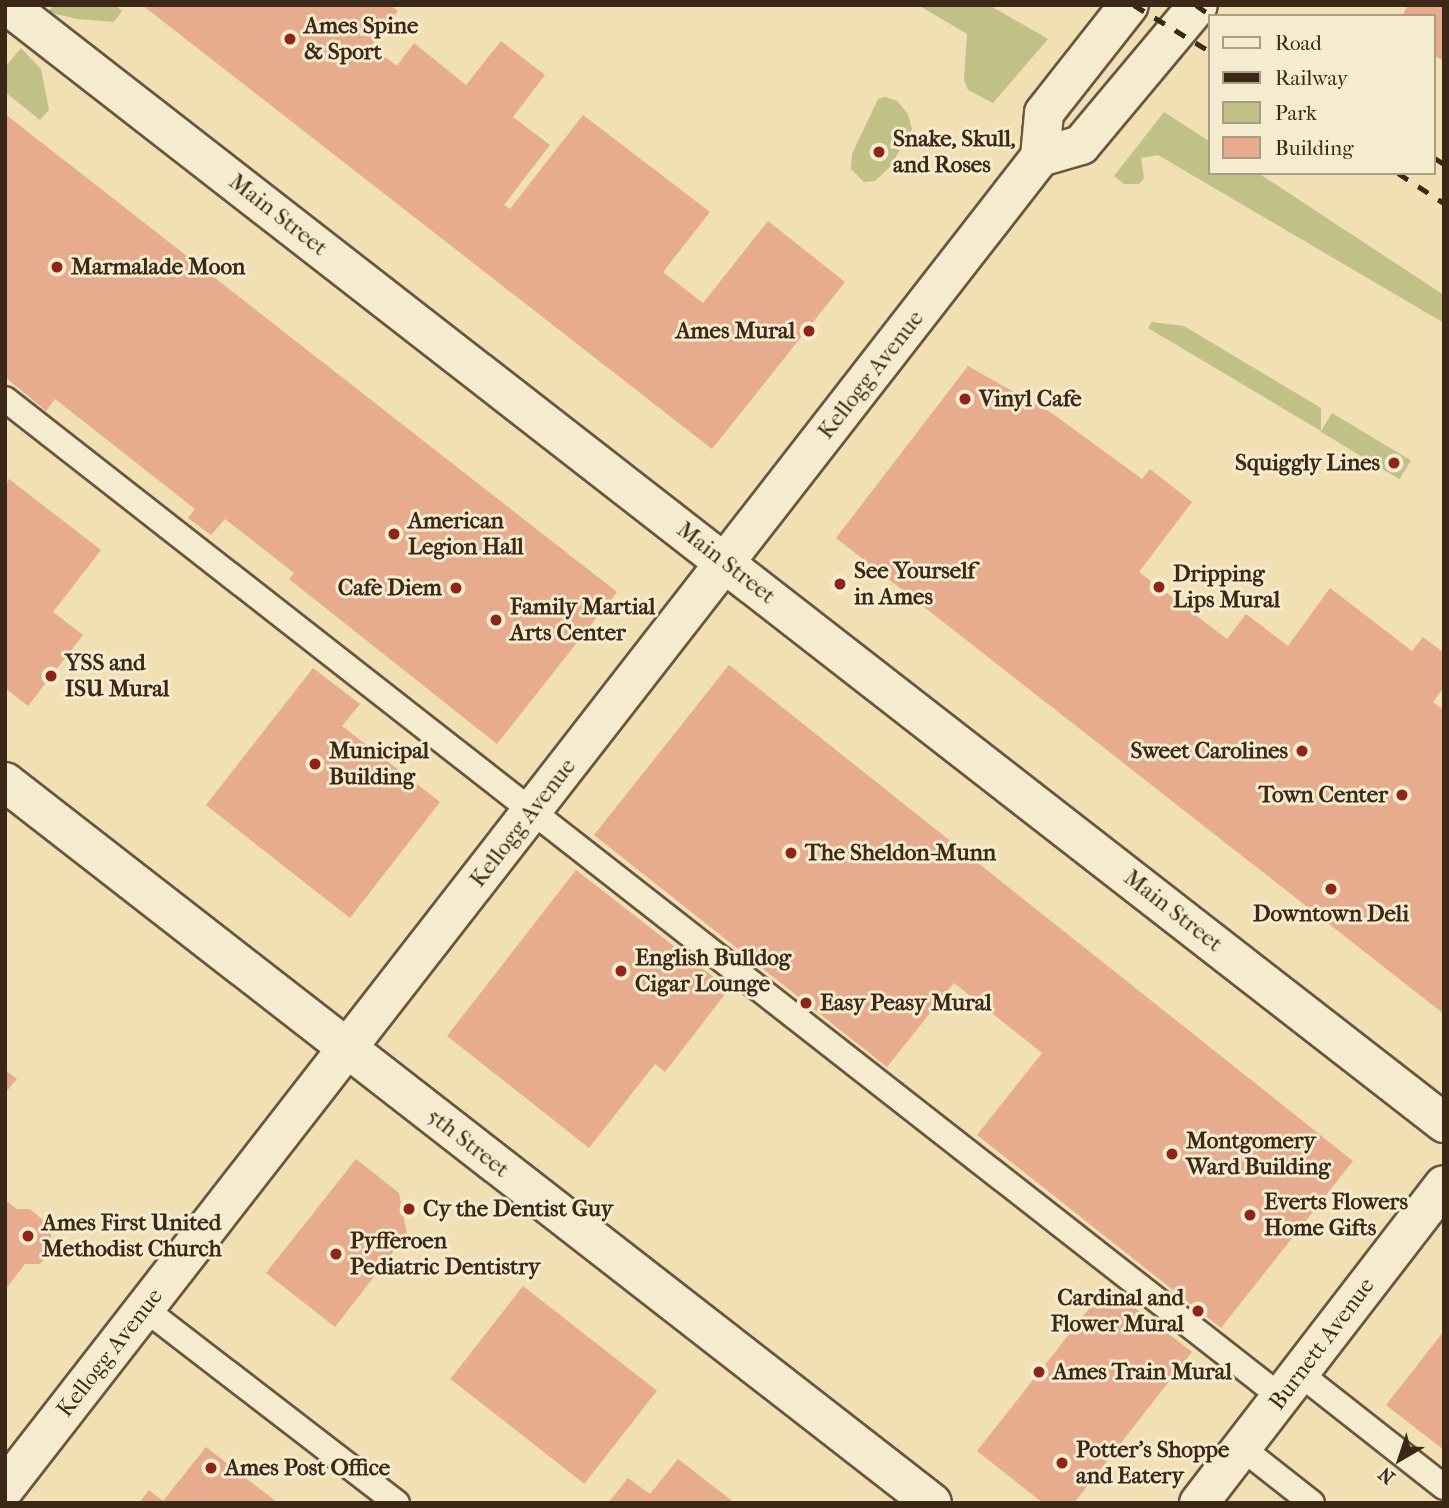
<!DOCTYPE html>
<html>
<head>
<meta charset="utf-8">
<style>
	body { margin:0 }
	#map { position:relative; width:1449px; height:1508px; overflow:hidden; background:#f0e0b4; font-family:"IM FELL French Canon",serif }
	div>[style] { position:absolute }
	.green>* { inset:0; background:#c1c087; transform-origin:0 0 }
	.building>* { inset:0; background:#e7ab8e; transform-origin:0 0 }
	.roads { filter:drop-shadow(2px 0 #69563e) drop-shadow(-2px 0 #69563e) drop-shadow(0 2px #69563e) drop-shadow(0 -2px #69563e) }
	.lane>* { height:24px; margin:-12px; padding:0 12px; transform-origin:12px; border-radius:12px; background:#f5ebce }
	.street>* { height:38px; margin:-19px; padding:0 19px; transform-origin:19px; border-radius:19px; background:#f5ebce }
	.secondary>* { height:38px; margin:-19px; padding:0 19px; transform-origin:19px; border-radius:19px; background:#f5ebce }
	.rail>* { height:5px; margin-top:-2.5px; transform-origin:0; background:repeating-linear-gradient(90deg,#3c2817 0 12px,transparent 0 24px) }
	.dots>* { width:19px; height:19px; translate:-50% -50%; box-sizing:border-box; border:4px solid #f5ebce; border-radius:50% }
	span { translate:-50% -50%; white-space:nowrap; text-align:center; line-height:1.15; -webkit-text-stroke:6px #f5ebce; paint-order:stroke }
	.poi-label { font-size:23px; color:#3c2817; font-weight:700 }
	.left { translate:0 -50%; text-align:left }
	.right { translate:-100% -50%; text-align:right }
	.street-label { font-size:23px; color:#3c2817 }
	.frame { position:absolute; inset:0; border:7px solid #3c2817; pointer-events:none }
	.legend { position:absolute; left:1208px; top:14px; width:228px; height:161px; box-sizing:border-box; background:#f5ebce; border:2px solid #ab9d85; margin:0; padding:9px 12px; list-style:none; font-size:21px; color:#3c2817 }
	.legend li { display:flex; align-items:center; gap:14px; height:35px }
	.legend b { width:35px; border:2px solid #ab9d85 }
	.north { position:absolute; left:1365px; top:1424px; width:70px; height:70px; -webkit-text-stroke:5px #f5ebce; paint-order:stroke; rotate:219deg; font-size:19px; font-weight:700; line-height:28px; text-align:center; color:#3c2817 }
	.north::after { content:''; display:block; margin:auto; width:24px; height:32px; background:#3c2817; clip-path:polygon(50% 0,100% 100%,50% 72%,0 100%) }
</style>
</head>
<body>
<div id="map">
	<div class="green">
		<i style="clip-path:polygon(54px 5px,115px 5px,122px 11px,114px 22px,77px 19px,48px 12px)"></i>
		<i style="clip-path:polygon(918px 5px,989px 5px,1048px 39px,993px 103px,968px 90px,964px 80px,967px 34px)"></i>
		<i style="clip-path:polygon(21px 48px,41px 69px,49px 110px,40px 120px,5px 92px,5px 67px)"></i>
		<i style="clip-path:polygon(885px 97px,897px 101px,908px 114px,912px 129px,890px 167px,875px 181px,864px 182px,851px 169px,852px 154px,878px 99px)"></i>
		<i style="clip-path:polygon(1164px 112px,1209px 141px,1209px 173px,1258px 173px,1444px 295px,1444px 323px,1158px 155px,1141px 158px,1144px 178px,1139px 184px,1124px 184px,1114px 176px)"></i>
		<i style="clip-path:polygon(1152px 322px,1184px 326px,1321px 408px,1321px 431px,1148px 328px)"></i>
		<i style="left:1332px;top:413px;width:92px;height:22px;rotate:31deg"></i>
	</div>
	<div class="building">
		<i style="clip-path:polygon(142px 5px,390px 5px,398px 11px,371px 46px,397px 66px,414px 43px,466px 85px,501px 41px,545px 75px,513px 117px,550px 145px,504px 205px,510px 209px,583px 115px,710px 212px,663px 272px,703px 303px,768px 221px,845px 282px,712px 449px)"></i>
		<i style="clip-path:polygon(1408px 5px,1444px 5px,1444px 61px,1433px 55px,1433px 16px,1402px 16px)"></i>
		<i style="clip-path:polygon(5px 114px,617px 592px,497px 744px,289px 579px,294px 573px,225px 519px,211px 535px,188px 518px,195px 509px,55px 399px,46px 411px,5px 377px)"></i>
		<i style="clip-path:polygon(968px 366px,1053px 414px,1142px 479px,1150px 469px,1192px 502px,1139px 572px,1227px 639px,1246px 614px,1288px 646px,1330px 588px,1412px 651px,1423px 637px,1444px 653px,1444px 687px,1433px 702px,1444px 710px,1444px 1014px,836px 538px)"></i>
		<i style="clip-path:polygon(9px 479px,101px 550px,53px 612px,83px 635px,28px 706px,5px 688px,5px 485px)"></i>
		<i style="clip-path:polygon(729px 665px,1353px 1161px,1221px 1328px,977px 1135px,1042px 1053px,954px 983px,887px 1067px,594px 835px)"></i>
		<i style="clip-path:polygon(313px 668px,360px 704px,342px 726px,440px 802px,350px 918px,206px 805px)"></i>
		<i style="clip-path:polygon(576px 870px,729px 989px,665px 1072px,655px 1064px,589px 1148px,447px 1036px)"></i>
		<i style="clip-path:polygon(5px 1070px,17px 1079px,5px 1093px)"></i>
		<i style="clip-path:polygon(356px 1159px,399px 1193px,407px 1234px,335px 1327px,266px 1273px)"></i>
		<i style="clip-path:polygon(5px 1200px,17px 1209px,30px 1209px,49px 1225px,53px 1248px,40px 1264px,25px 1264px,5px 1290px)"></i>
		<i style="left:523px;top:1286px;width:170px;height:118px;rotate:38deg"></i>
		<i style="clip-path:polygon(1107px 1286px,1192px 1352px,1074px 1503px,1043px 1503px,977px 1451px)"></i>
		<i style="clip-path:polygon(1444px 1331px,1444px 1450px,1386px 1405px)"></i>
		<i style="clip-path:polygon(206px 1447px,278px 1503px,139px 1503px,149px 1490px,163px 1501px)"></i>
		<i style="clip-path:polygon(678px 1459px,735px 1503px,608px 1503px,628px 1478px,650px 1494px)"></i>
	</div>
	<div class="roads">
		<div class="lane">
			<i style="left:5px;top:399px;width:1620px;rotate:38.03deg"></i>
			<i style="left:145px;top:1309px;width:318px;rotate:37.6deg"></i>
			<i style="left:1299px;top:1373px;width:184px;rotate:38.2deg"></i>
			<i style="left:1242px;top:1448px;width:89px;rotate:38.2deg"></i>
		</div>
		<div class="street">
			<i style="left:7px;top:5px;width:1821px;rotate:37.88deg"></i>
			<i style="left:5px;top:782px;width:1174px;rotate:37.87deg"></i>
			<i style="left:1199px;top:1503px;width:401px;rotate:-52.4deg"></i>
		</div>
		<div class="secondary">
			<i style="left:1040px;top:157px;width:43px;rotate:-16.3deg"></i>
			<i style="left:1081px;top:145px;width:182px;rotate:-50.1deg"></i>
			<i style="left:5px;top:1488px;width:1686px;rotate:-52.13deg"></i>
			<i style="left:1040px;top:157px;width:44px;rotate:-84.8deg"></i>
			<i style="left:1044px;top:113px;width:137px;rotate:-51.8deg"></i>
		</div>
	</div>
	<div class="rail">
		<i style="left:1134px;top:5px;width:88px;rotate:31.5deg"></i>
		<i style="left:1196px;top:5px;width:19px;rotate:35deg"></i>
		<i style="left:1433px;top:157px;width:13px;rotate:32deg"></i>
		<i style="left:1398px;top:173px;width:55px;rotate:33.1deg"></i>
	</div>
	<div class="dots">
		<i style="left:290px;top:39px;background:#8f2418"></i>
		<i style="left:879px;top:152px;background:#8f2418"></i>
		<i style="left:57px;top:267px;background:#8f2418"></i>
		<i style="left:809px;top:331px;background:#8f2418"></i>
		<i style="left:965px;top:399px;background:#8f2418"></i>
		<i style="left:1394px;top:463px;background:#8f2418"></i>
		<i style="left:394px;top:534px;background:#8f2418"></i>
		<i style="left:840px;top:584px;background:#8f2418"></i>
		<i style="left:1159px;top:587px;background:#8f2418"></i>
		<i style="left:456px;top:588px;background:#8f2418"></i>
		<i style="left:496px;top:620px;background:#8f2418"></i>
		<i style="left:51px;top:676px;background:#8f2418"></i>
		<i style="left:1302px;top:751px;background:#8f2418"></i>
		<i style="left:315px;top:764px;background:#8f2418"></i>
		<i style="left:1402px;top:795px;background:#8f2418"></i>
		<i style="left:791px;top:853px;background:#8f2418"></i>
		<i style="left:1331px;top:889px;background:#8f2418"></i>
		<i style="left:621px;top:971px;background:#8f2418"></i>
		<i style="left:806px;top:1003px;background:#8f2418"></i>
		<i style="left:1172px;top:1154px;background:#8f2418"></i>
		<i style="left:409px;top:1209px;background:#8f2418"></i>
		<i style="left:1250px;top:1215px;background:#8f2418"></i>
		<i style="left:28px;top:1236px;background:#8f2418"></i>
		<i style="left:336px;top:1254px;background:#8f2418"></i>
		<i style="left:1198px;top:1311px;background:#8f2418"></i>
		<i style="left:1039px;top:1372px;background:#8f2418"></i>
		<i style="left:1062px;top:1463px;background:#8f2418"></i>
		<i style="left:211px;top:1468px;background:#8f2418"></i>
	</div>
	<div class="poi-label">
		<span class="left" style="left:304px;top:39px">Ames Spine<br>&amp; Sport</span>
		<span class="left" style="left:893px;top:152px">Snake, Skull,<br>and Roses</span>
		<span class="left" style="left:71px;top:267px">Marmalade Moon</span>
		<span class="right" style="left:795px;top:331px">Ames Mural</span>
		<span class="left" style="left:979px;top:399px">Vinyl Cafe</span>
		<span class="right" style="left:1380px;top:463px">Squiggly Lines</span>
		<span class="left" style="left:408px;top:534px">American<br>Legion Hall</span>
		<span class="left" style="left:854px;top:584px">See Yourself<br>in Ames</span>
		<span class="left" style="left:1173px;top:587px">Dripping<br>Lips Mural</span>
		<span class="right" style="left:442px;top:588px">Cafe Diem</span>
		<span class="left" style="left:510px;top:620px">Family Martial<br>Arts Center</span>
		<span class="left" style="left:65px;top:676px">YSS and<br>ISU Mural</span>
		<span class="left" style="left:329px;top:764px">Municipal<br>Building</span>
		<span class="right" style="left:1288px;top:751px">Sweet Carolines</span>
		<span class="right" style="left:1388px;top:795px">Town Center</span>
		<span class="left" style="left:805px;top:853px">The Sheldon-Munn</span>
		<span style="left:1331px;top:914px">Downtown Deli</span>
		<span class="left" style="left:635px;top:971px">English Bulldog<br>Cigar Lounge</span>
		<span class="left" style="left:820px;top:1003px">Easy Peasy Mural</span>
		<span class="left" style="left:1186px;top:1154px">Montgomery<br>Ward Building</span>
		<span class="left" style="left:1264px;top:1215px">Everts Flowers<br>Home Gifts</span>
		<span class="left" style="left:423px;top:1209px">Cy the Dentist Guy</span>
		<span class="left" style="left:42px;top:1236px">Ames First United<br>Methodist Church</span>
		<span class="left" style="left:350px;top:1254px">Pyfferoen<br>Pediatric Dentistry</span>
		<span class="right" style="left:1184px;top:1311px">Cardinal and<br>Flower Mural</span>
		<span class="left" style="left:1053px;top:1372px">Ames Train Mural</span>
		<span class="left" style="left:1076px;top:1463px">Potter's Shoppe<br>and Eatery</span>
		<span class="left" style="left:225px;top:1468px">Ames Post Office</span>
	</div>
	<div class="street-label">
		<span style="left:278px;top:215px;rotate:38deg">Main Street</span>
		<span style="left:871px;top:375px;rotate:-52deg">Kellogg Avenue</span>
		<span style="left:726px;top:563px;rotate:38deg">Main Street</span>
		<span style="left:523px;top:823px;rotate:-52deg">Kellogg Avenue</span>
		<span style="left:1173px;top:911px;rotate:38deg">Main Street</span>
		<span style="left:468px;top:1143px;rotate:38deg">5th Street</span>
		<span style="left:1322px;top:1344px;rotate:-53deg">Burnett Avenue</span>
		<span style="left:110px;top:1353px;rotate:-52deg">Kellogg Avenue</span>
	</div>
	<div class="frame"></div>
	<ul class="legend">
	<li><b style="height:9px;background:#f5ebce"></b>Road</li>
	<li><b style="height:9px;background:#3c2817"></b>Railway</li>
	<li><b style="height:19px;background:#c1c087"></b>Park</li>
	<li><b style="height:19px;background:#e7ab8e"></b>Building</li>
	</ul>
	<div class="north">N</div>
</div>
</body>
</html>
